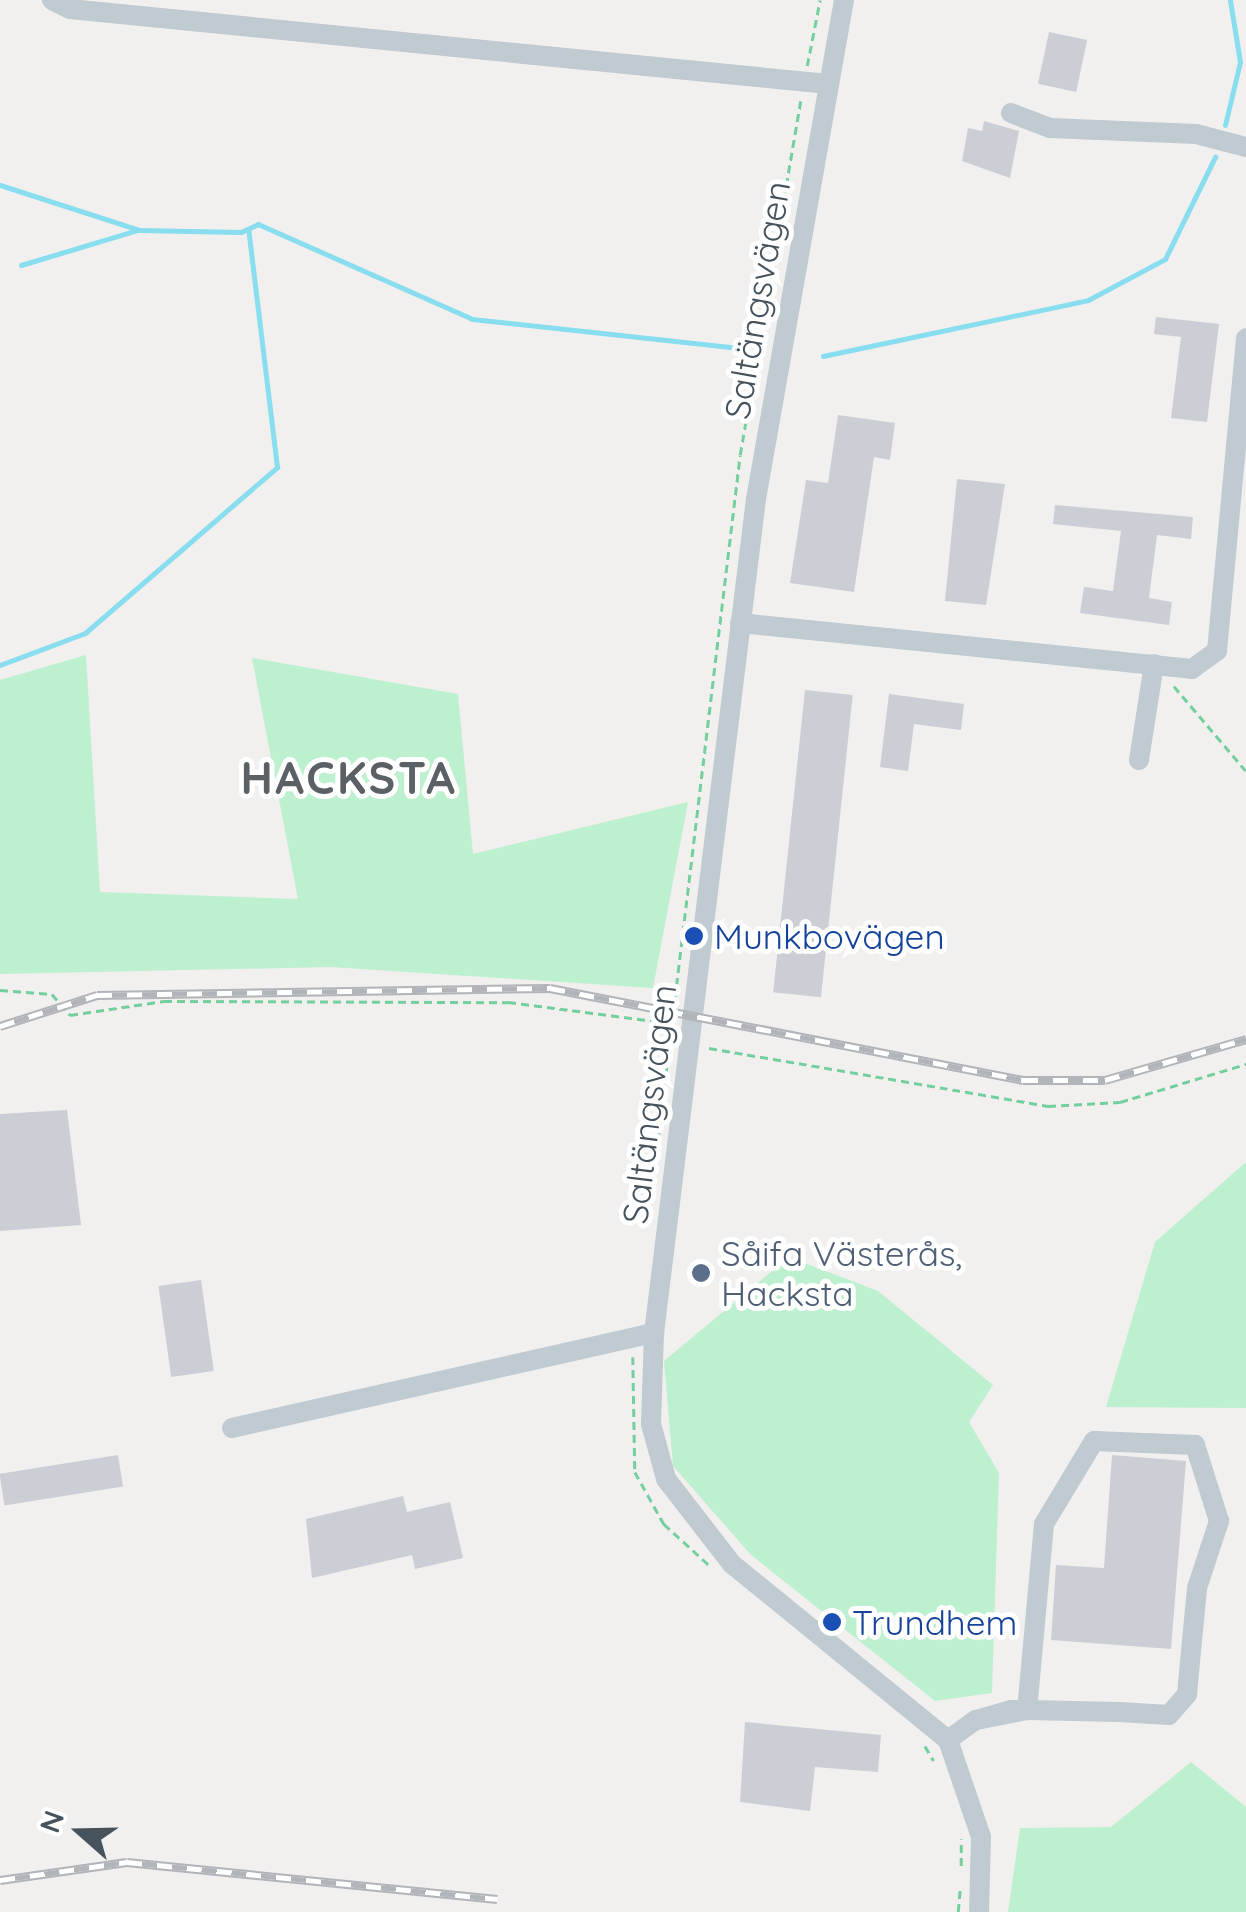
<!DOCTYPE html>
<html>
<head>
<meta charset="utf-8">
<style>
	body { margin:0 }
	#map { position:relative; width:1246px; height:1912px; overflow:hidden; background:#f2efef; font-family:Quicksand,sans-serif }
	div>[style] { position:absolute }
	.green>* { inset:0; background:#bcf0ce }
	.stream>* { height:5px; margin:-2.5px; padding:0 2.5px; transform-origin:2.5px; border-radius:2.5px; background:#8de }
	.building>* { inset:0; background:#cbced4; transform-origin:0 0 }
	.path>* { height:2.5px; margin-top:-1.25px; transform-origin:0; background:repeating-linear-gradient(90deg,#73cf9e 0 8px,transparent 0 13px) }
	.minor>* { height:20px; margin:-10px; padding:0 10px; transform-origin:10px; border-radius:10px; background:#bfcad1 }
	.rail>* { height:9px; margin-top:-4.5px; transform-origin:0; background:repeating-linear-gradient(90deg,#fff 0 15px,#b1b5ba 0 30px); box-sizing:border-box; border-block:2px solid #b1b5ba }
	.dots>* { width:28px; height:28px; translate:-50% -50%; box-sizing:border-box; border:5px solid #fff; border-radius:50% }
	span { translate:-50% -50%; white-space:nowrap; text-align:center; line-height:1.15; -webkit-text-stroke:10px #fff; paint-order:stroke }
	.street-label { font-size:35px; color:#46535d }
	.transit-label { font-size:35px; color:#164399 }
	.left { translate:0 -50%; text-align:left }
	.service-label { font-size:35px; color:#4e5e75 }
	.district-label { font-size:45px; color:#5b6064; font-weight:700; letter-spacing:2.5px }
	.north { position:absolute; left:30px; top:1782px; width:100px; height:100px; -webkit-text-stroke:8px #fff; paint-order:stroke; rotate:290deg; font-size:28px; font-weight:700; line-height:40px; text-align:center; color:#46535d }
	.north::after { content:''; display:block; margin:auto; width:35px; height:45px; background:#46535d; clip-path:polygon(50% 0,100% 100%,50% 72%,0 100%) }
</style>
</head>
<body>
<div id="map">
	<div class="green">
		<i style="clip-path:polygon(86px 655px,100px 892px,298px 899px,252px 658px,458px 694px,473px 854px,688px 802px,653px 988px,331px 967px,0 974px,0 680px)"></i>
		<i style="clip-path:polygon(1246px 1162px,1246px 1408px,1106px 1407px,1155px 1242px)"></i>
		<i style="clip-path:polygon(789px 1257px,878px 1291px,993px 1385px,969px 1422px,999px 1473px,992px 1693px,935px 1701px,751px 1555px,673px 1466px,664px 1361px)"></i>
		<i style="clip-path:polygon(1191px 1762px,1246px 1807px,1246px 1912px,1008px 1912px,1020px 1828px,1111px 1827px)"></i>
	</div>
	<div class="stream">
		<i style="left:1225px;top:125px;width:65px;rotate:-76.6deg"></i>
		<i style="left:1240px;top:62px;width:63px;rotate:-99.2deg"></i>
		<i style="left:0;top:185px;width:146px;rotate:17.9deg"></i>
		<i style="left:139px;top:230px;width:102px;rotate:1.1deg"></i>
		<i style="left:241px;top:232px;width:19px;rotate:-25deg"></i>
		<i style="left:258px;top:224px;width:234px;rotate:23.9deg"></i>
		<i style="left:472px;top:319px;width:269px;rotate:6.2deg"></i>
		<i style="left:21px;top:265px;width:122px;rotate:-16.7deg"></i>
		<i style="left:823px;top:356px;width:271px;rotate:-11.9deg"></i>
		<i style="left:1088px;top:300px;width:87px;rotate:-28deg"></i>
		<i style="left:1165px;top:259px;width:114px;rotate:-63.9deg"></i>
		<i style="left:0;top:665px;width:91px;rotate:-20.6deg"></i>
		<i style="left:85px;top:633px;width:254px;rotate:-40.8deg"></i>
		<i style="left:277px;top:467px;width:240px;rotate:-96.9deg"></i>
	</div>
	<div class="building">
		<i style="left:1049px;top:32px;width:39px;height:53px;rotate:12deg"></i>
		<i style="clip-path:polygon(984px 121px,1019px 131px,1010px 178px,962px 161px,968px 128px,982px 131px)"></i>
		<i style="clip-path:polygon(1156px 317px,1219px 324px,1207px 422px,1171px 418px,1181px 337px,1154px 334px)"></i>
		<i style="clip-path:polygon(838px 415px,895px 423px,890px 460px,874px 457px,854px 592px,790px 583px,806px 480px,828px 483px)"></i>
		<i style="clip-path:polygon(957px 479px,1005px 484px,986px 605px,945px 601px)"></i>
		<i style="clip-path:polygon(1055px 505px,1193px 517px,1191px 539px,1157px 535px,1149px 598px,1172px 602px,1169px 625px,1080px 613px,1084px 587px,1113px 591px,1121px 531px,1053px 524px)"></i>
		<i style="left:805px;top:690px;width:48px;height:304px;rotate:6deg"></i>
		<i style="clip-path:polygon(889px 694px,964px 704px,961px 730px,914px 724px,908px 771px,880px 767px)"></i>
		<i style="clip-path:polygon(67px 1110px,81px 1225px,0 1231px,0 1114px)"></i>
		<i style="left:201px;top:1280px;width:92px;height:43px;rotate:82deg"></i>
		<i style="left:118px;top:1455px;width:32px;height:120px;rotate:81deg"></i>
		<i style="clip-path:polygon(1112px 1455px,1186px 1461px,1171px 1649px,1051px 1640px,1056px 1565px,1104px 1568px)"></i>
		<i style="clip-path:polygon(403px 1496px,407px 1512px,450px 1502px,463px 1558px,415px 1569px,412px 1555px,312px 1578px,306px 1519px)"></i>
		<i style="clip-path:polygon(745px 1722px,881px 1735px,878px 1772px,815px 1767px,810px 1811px,740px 1802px)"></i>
	</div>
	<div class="path">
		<i style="left:807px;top:66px;width:67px;rotate:-78.9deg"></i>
		<i style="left:1174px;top:686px;width:111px;rotate:49.7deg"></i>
		<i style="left:0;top:990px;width:52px;rotate:4.4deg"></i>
		<i style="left:52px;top:994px;width:28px;rotate:49deg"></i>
		<i style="left:70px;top:1015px;width:95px;rotate:-8.5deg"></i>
		<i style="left:164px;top:1001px;width:344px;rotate:0.2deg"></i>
		<i style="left:508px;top:1002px;width:163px;rotate:7.4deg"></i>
		<i style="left:709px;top:1048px;width:344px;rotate:9.7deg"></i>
		<i style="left:1048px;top:1106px;width:72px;rotate:-3.2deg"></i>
		<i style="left:1120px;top:1102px;width:132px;rotate:-16.8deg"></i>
		<i style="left:650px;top:1205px;width:755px;rotate:-83.16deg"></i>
		<i style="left:740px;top:455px;width:362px;rotate:-80.3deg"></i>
		<i style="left:633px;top:1357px;width:115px;rotate:89deg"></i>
		<i style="left:635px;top:1472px;width:60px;rotate:60.9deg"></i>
		<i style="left:664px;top:1524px;width:61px;rotate:42.3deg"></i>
		<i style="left:925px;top:1746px;width:17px;rotate:59deg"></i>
		<i style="left:961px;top:1866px;width:27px;rotate:-90deg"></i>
		<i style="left:958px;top:1912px;width:23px;rotate:-85deg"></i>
	</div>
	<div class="minor">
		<i style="left:52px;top:0;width:20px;rotate:27deg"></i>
		<i style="left:70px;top:9px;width:762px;rotate:5.65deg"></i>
		<i style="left:844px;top:0;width:507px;rotate:100deg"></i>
		<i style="left:756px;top:499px;width:840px;rotate:96.97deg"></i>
		<i style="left:654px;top:1333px;width:91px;rotate:91.9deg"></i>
		<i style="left:651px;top:1424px;width:57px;rotate:74.7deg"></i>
		<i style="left:666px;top:1479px;width:108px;rotate:52.2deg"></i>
		<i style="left:732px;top:1564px;width:279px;rotate:39.2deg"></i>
		<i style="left:948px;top:1740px;width:102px;rotate:71.2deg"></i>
		<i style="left:981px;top:1837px;width:75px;rotate:91.5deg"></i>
		<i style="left:1011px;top:113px;width:42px;rotate:21deg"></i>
		<i style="left:1050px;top:128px;width:146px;rotate:2.4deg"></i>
		<i style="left:1196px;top:134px;width:52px;rotate:14.6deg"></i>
		<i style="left:740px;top:623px;width:454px;rotate:5.8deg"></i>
		<i style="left:1192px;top:669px;width:31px;rotate:-36deg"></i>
		<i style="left:1217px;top:651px;width:314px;rotate:-84.7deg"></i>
		<i style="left:1139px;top:760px;width:97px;rotate:-81.1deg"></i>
		<i style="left:232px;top:1428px;width:433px;rotate:-12.7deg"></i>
		<i style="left:948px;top:1740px;width:34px;rotate:-36deg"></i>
		<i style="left:976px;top:1720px;width:36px;rotate:-16deg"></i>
		<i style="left:1011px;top:1710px;width:16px"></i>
		<i style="left:1027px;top:1710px;width:92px;rotate:1.2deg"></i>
		<i style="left:1119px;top:1712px;width:50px;rotate:3.4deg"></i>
		<i style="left:1169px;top:1715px;width:28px;rotate:-49deg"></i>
		<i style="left:1187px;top:1694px;width:106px;rotate:-84.6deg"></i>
		<i style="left:1197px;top:1588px;width:71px;rotate:-71.8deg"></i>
		<i style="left:1219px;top:1521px;width:80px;rotate:-107.5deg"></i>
		<i style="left:1195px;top:1445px;width:101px;rotate:-177.7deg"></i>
		<i style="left:1094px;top:1441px;width:97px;rotate:121.1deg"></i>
		<i style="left:1044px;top:1524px;width:187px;rotate:95.2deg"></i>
		<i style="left:1027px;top:1710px;width:52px;rotate:168.9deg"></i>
	</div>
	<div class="rail">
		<i style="left:0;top:1026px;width:102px;rotate:-17.7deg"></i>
		<i style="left:97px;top:995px;width:453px;rotate:-0.9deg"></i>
		<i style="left:550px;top:988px;width:482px;rotate:11deg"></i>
		<i style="left:1023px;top:1080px;width:82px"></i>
		<i style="left:1105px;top:1080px;width:147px;rotate:-16.2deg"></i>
		<i style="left:0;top:1880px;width:128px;rotate:-8.1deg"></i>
		<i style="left:127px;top:1862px;width:372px;rotate:5.7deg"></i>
	</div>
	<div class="dots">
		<i style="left:694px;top:936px;background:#1a4fb4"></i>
		<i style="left:701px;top:1273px;background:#5c6f8a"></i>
		<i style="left:832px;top:1622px;background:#1a4fb4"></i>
	</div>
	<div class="street-label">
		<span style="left:757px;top:300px;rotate:-80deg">Saltängsvägen</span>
		<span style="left:649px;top:1104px;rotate:-83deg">Saltängsvägen</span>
	</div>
	<div class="transit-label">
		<span class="left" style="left:714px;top:936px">Munkbovägen</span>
		<span class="left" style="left:852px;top:1622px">Trundhem</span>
	</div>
	<div class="service-label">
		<span class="left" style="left:721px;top:1273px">Såifa Västerås,<br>Hacksta</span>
	</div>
	<div class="district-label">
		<span style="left:349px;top:778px">HACKSTA</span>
	</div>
	<div class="north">N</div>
</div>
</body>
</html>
